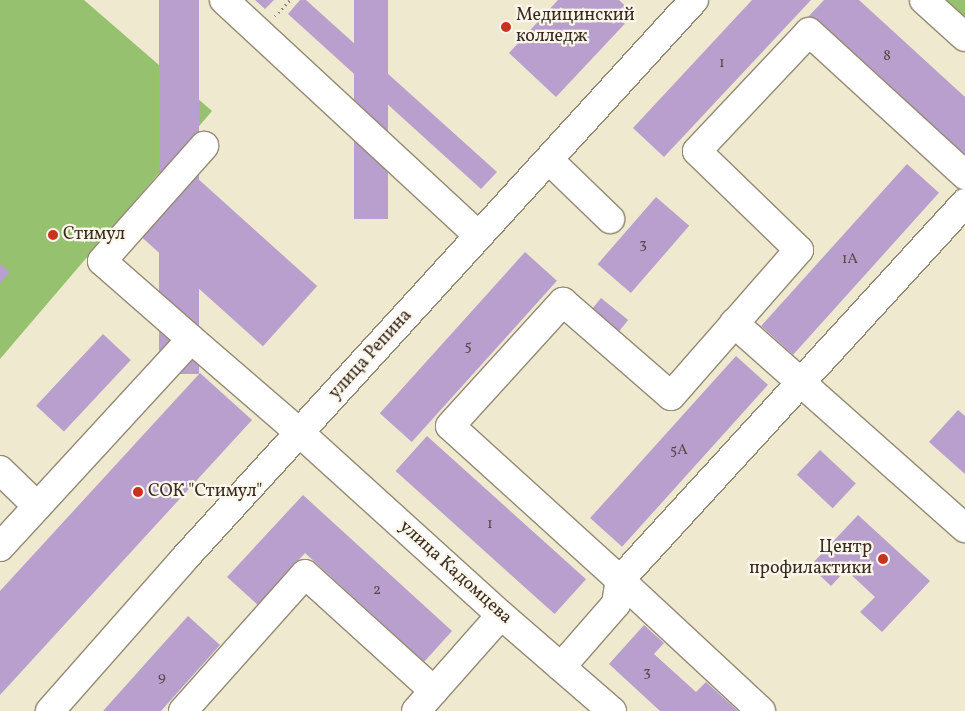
<!DOCTYPE html>
<html>
<head>
<meta charset="utf-8">
<style>
	body { margin:0 }
	#map { position:relative; width:965px; height:711px; overflow:hidden; background:#efe9cf; font-family:Vollkorn,serif }
	div>[style] { position:absolute }
	.green>* { inset:0; background:#96c16f }
	.building>* { inset:0; background:#b99fcd; transform-origin:0 0 }
	.path>* { height:3px; margin-top:-1.5px; transform-origin:0; background:repeating-linear-gradient(90deg,#958a76 0 1px,transparent 0 5px) }
	.roads { filter:drop-shadow(1px 0 #958a76) drop-shadow(-1px 0 #958a76) drop-shadow(0 1px #958a76) drop-shadow(0 -1px #958a76) }
	.minor>* { height:28px; margin:-14px; padding:0 14px; transform-origin:14px; border-radius:14px; background:#fff }
	.dots>* { width:14px; height:14px; translate:-50% -50%; box-sizing:border-box; border:2px solid #fbf7ec; border-radius:50% }
	span { translate:-50% -50%; white-space:nowrap; text-align:center; line-height:1.15; -webkit-text-stroke:4.5px #fbf7ec; paint-order:stroke }
	.number-label { font-size:15px; color:#5a474a }
	.number-label span { -webkit-text-stroke-width:0 }
	.poi-label { font-size:18px; color:#3b2a1e }
	.left { translate:0 -50%; text-align:left }
	.right { translate:-100% -50%; text-align:right }
	.street-label { font-size:18px; color:#3b2a1e }
</style>
</head>
<body>
<div id="map">
	<div class="green">
		<i style="clip-path:polygon(0 0,84px 0,212px 111px,0 359px)"></i>
		<i style="clip-path:polygon(946px 0,965px 0,965px 18px)"></i>
	</div>
	<div class="building">
		<i style="left:159px;top:0;width:40px;height:374px"></i>
		<i style="clip-path:polygon(255px 0,274px 0,265px 9px)"></i>
		<i style="clip-path:polygon(300px 0,306px 0,497px 172px,481px 189px,288px 14px)"></i>
		<i style="left:354px;top:0;width:34px;height:219px"></i>
		<i style="clip-path:polygon(558px 0,619px 0,634px 14px,556px 97px,509px 53px)"></i>
		<i style="clip-path:polygon(752px 0,811px 0,664px 157px,633px 128px)"></i>
		<i style="clip-path:polygon(824px 0,859px 0,965px 97px,965px 161px,808px 17px)"></i>
		<i style="left:907px;top:164px;width:43px;height:218px;rotate:42deg"></i>
		<i style="left:196px;top:177px;width:163px;height:81px;rotate:42deg"></i>
		<i style="left:656px;top:197px;width:44px;height:89px;rotate:41deg"></i>
		<i style="left:525px;top:252px;width:43px;height:217px;rotate:42deg"></i>
		<i style="clip-path:polygon(0 264px,10px 272px,0 283px)"></i>
		<i style="left:601px;top:298px;width:35px;height:19px;rotate:39deg"></i>
		<i style="left:103px;top:334px;width:38px;height:98px;rotate:43deg"></i>
		<i style="left:736px;top:356px;width:43px;height:218px;rotate:42deg"></i>
		<i style="clip-path:polygon(200px 373px,252px 420px,0 695px,0 591px)"></i>
		<i style="clip-path:polygon(958px 410px,965px 416px,965px 474px,929px 442px)"></i>
		<i style="left:427px;top:436px;width:214px;height:47px;rotate:42deg"></i>
		<i style="left:820px;top:450px;width:49px;height:34px;rotate:43deg"></i>
		<i style="clip-path:polygon(303px 495px,452px 631px,424px 662px,305px 553px,258px 605px,227px 577px)"></i>
		<i style="clip-path:polygon(858px 515px,930px 581px,882px 632px,860px 612px,875px 597px,846px 570px,831px 586px,810px 566px)"></i>
		<i style="clip-path:polygon(188px 616px,220px 645px,161px 711px,103px 711px)"></i>
		<i style="clip-path:polygon(644px 625px,664px 643px,654px 654px,696px 692px,706px 682px,738px 711px,660px 711px,609px 664px)"></i>
	</div>
	<div class="path">
		<i style="left:275px;top:16px;width:22px;rotate:-47deg"></i>
	</div>
	<div class="roads">
		<div class="minor">
			<i style="left:224px;top:0;width:347px;rotate:42.8deg"></i>
			<i style="left:924px;top:0;width:55px;rotate:42.1deg"></i>
			<i style="left:549px;top:160px;width:85px;rotate:44deg"></i>
			<i style="left:734px;top:323px;width:309px;rotate:41.6deg"></i>
			<i style="left:191px;top:339px;width:118px;rotate:-138.8deg"></i>
			<i style="left:102px;top:261px;width:154px;rotate:-48.4deg"></i>
			<i style="left:0;top:470px;width:52px;rotate:44.2deg"></i>
			<i style="left:0;top:547px;width:282px;rotate:-47.4deg"></i>
			<i style="left:191px;top:339px;width:144px;rotate:40.8deg"></i>
			<i style="left:300px;top:433px;width:271px;rotate:42.2deg"></i>
			<i style="left:501px;top:615px;width:147px;rotate:40.9deg"></i>
			<i style="left:561px;top:667px;width:84px;rotate:-48.9deg"></i>
			<i style="left:616px;top:604px;width:24px;rotate:-81deg"></i>
			<i style="left:620px;top:580px;width:511px;rotate:-47.54deg"></i>
			<i style="left:50px;top:711px;width:201px;rotate:-48.6deg"></i>
			<i style="left:183px;top:560px;width:758px;rotate:-47.62deg"></i>
			<i style="left:183px;top:711px;width:183px;rotate:-48.3deg"></i>
			<i style="left:305px;top:574px;width:174px;rotate:42.2deg"></i>
			<i style="left:416px;top:711px;width:128px;rotate:-48.5deg"></i>
			<i style="left:761px;top:711px;width:192px;rotate:-137.1deg"></i>
			<i style="left:620px;top:580px;width:229px;rotate:-137.8deg"></i>
			<i style="left:450px;top:426px;width:168px;rotate:-47.7deg"></i>
			<i style="left:563px;top:302px;width:143px;rotate:41deg"></i>
			<i style="left:671px;top:396px;width:194px;rotate:-48.8deg"></i>
			<i style="left:799px;top:250px;width:142px;rotate:-135.9deg"></i>
			<i style="left:697px;top:151px;width:163px;rotate:-46.7deg"></i>
			<i style="left:809px;top:32px;width:212px;rotate:42.5deg"></i>
		</div>
	</div>
	<div class="dots">
		<i style="left:506px;top:27px;background:#c8321e"></i>
		<i style="left:53px;top:235px;background:#c8321e"></i>
		<i style="left:138px;top:492px;background:#c8321e"></i>
		<i style="left:883px;top:559px;background:#c8321e"></i>
	</div>
	<div class="number-label">
		<span style="left:887px;top:57px">8</span>
		<span style="left:722px;top:64px">1</span>
		<span style="left:643px;top:245px">3</span>
		<span style="left:850px;top:260px">1А</span>
		<span style="left:468px;top:347px">5</span>
		<span style="left:679px;top:451px">5А</span>
		<span style="left:490px;top:525px">1</span>
		<span style="left:377px;top:591px">2</span>
		<span style="left:647px;top:673px">3</span>
		<span style="left:162px;top:678px">9</span>
	</div>
	<div class="poi-label">
		<span class="left" style="left:516px;top:27px">Медицинский<br>колледж</span>
		<span class="left" style="left:63px;top:235px">Стимул</span>
		<span class="left" style="left:148px;top:492px">СОК "Стимул"</span>
		<span class="right" style="left:872px;top:559px">Центр<br>профилактики</span>
	</div>
	<div class="street-label">
		<span style="left:371px;top:355px;rotate:-48deg">улица Репина</span>
		<span style="left:455px;top:573px;rotate:42deg">улица Кадомцева</span>
	</div>
</div>
</body>
</html>
